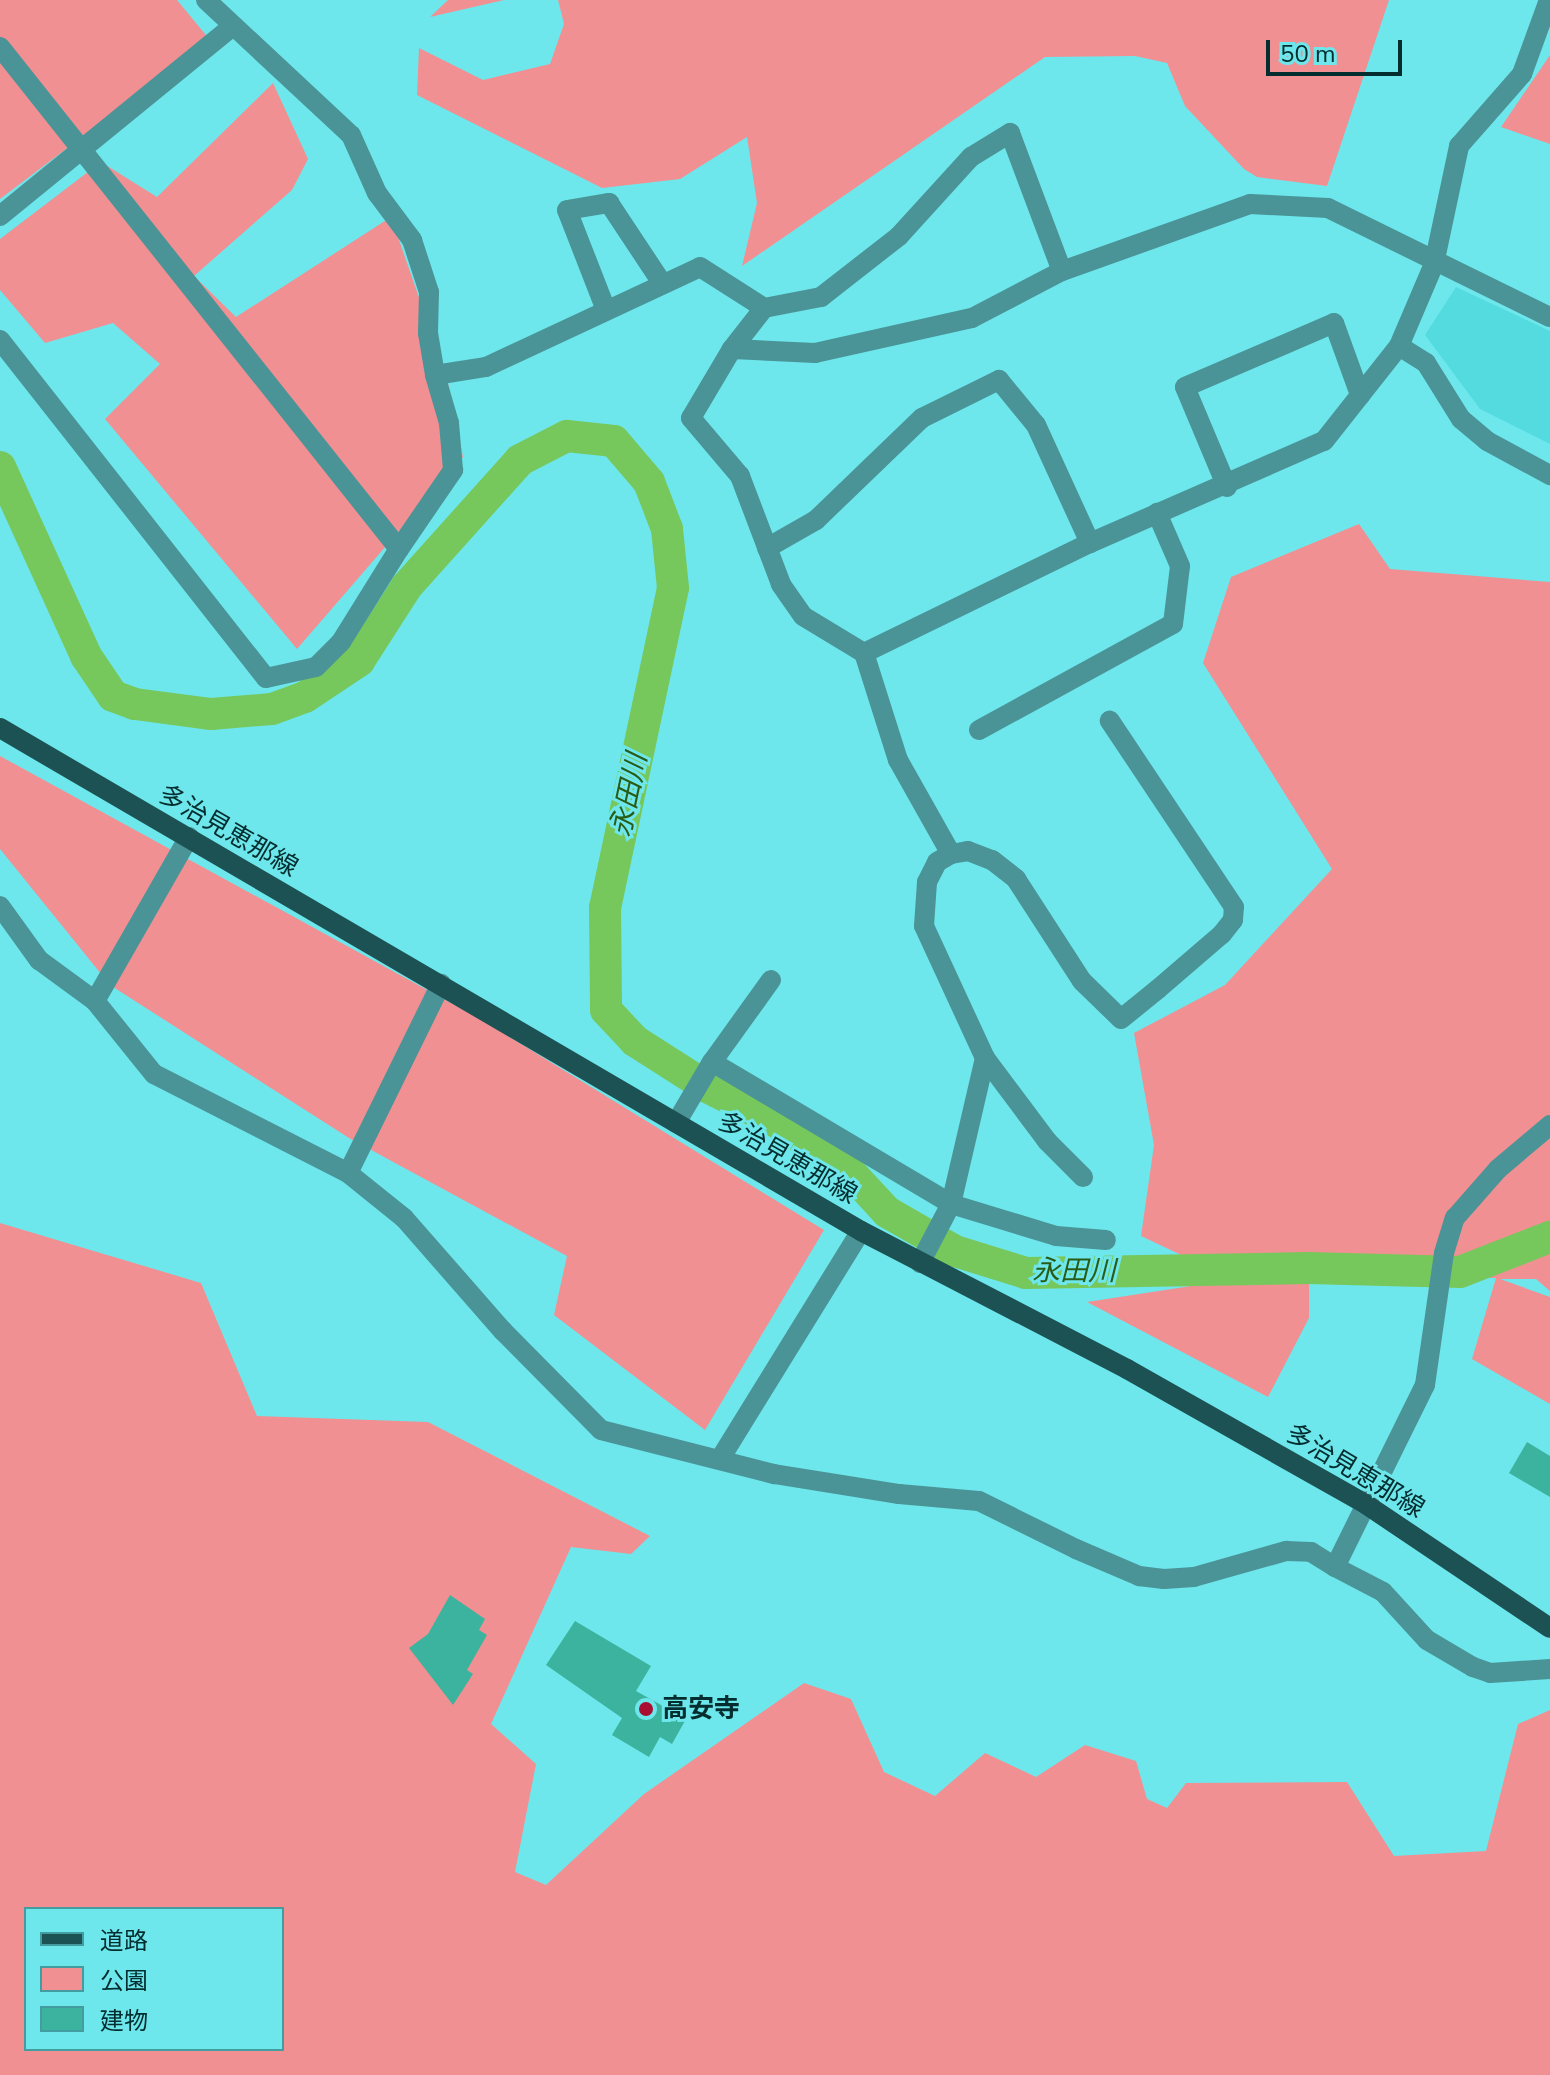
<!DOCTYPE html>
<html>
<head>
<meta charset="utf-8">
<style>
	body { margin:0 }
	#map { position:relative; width:1550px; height:2075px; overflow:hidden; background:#6ee7ec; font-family:"Nunito Sans","Noto Sans JP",sans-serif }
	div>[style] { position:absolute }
	.built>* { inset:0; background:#53dbe0 }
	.green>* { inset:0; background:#f09092 }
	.river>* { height:32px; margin:-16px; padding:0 16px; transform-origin:16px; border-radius:16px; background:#77c85c }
	.building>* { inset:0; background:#3cb39e }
	.minor>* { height:20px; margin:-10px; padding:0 10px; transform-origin:10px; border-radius:10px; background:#4a9497 }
	.major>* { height:20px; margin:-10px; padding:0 10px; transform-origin:10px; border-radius:10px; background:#1d5254 }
	.dots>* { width:22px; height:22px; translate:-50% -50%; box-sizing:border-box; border:4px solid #6ee7ec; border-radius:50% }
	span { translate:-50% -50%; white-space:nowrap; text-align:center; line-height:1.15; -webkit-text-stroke:6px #6ee7ec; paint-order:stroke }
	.street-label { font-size:26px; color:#032d2e }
	.poi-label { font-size:26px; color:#032d2e; font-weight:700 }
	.left { translate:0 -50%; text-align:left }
	.water-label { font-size:28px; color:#295d16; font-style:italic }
	.legend { position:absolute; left:24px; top:1907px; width:260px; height:144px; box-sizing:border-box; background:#6ee7ec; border:2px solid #439da0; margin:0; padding:10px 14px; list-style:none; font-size:24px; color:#032d2e }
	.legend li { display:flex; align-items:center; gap:16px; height:40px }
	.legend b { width:40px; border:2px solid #439da0 }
	.scale { position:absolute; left:1266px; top:40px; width:136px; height:36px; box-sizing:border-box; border:4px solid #032d2e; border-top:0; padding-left:10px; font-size:24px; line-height:28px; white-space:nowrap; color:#032d2e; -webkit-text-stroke:6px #6ee7ec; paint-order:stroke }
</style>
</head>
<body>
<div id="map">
	<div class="built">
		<i style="clip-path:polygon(1456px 287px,1550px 331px,1550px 444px,1480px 409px,1425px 335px)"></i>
	</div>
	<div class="green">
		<i style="clip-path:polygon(0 0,177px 0,210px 40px,0 199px)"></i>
		<i style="clip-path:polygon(448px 0,504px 0,430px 17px)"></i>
		<i style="clip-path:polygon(558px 0,1389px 0,1327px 186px,1257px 177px,1244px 169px,1185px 106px,1167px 63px,1135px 56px,1045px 57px,742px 266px,757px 203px,747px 137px,680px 179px,602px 188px,417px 95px,419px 48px,483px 80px,550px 64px,564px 24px)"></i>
		<i style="clip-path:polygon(1550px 55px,1550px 144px,1501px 127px)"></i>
		<i style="clip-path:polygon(273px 83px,308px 159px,292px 190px,194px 276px,236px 317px,391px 217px,447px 378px,463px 457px,297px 649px,105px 419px,160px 364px,113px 323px,45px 343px,0 290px,0 239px,101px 162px,157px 197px)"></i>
		<i style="clip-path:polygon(1359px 524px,1390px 569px,1550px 582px,1550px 1291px,1536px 1279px,1500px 1279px,1550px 1297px,1550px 1404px,1472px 1359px,1496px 1278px,1309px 1273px,1309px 1318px,1268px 1397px,1087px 1302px,1275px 1273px,1215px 1271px,1141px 1236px,1154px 1145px,1134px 1033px,1225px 985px,1332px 869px,1203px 663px,1231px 577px)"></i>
		<i style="clip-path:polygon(0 756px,482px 1020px,824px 1230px,705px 1430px,554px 1315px,567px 1256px,349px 1138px,110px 985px,0 849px)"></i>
		<i style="clip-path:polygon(evenodd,0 1223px,201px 1283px,257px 1416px,428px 1422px,650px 1536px,631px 1554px,571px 1547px,491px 1724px,536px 1764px,515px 1872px,546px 1885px,644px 1794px,804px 1683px,851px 1699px,884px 1772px,935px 1796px,985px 1753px,1036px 1777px,1085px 1745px,1136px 1761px,1147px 1799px,1167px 1808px,1186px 1783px,1347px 1782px,1394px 1856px,1486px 1851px,1518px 1724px,1550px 1710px,1550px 2075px,0 2075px,0 1223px,26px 1909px,282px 1909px,282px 2049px,26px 2049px,26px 1909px)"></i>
	</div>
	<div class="river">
		<i style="left:0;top:467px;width:208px;rotate:65.5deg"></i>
		<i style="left:86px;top:656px;width:48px;rotate:56deg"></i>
		<i style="left:113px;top:696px;width:23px;rotate:20deg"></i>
		<i style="left:135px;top:704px;width:77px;rotate:7.5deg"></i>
		<i style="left:211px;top:714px;width:61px;rotate:-4.7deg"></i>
		<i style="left:272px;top:709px;width:35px;rotate:-20deg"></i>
		<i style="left:305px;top:697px;width:65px;rotate:-33.7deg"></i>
		<i style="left:359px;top:661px;width:89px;rotate:-57.4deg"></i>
		<i style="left:407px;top:586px;width:169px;rotate:-48.1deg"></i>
		<i style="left:520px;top:460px;width:53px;rotate:-27.1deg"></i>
		<i style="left:567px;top:436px;width:47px;rotate:6.1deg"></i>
		<i style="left:614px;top:441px;width:54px;rotate:49.5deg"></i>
		<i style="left:649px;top:482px;width:50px;rotate:69deg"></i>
		<i style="left:667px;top:529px;width:59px;rotate:84.2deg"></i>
		<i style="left:673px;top:588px;width:327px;rotate:102deg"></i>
		<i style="left:605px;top:908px;width:102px;rotate:89.4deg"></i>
		<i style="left:606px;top:1010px;width:42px;rotate:46.9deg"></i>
		<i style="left:635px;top:1041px;width:85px;rotate:32.6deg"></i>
		<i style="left:707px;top:1087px;width:76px;rotate:26.6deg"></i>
		<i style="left:775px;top:1121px;width:91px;rotate:34.2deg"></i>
		<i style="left:850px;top:1172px;width:54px;rotate:47.2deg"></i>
		<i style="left:887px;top:1212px;width:78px;rotate:29.8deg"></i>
		<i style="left:955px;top:1251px;width:74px;rotate:17.2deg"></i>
		<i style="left:1026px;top:1273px;width:282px;rotate:-1deg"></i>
		<i style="left:1308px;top:1268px;width:152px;rotate:1.5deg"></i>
		<i style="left:1460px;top:1272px;width:97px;rotate:-21.3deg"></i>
	</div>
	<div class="building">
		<i style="clip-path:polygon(1527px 1442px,1550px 1456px,1550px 1497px,1509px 1473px)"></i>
		<i style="clip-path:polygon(450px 1595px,485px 1619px,479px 1630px,487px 1635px,467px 1670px,473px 1674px,453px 1705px,409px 1648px,428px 1634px)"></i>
		<i style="clip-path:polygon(575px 1621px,651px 1666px,636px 1691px,686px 1719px,672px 1744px,660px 1737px,649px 1757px,612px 1735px,622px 1718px,546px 1665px)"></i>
	</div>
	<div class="minor">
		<i style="left:206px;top:0;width:198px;rotate:43deg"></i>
		<i style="left:351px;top:135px;width:64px;rotate:65.9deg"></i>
		<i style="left:377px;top:193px;width:59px;rotate:53.3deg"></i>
		<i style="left:412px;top:240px;width:55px;rotate:71.9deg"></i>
		<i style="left:429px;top:292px;width:41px;rotate:91.4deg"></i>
		<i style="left:428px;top:333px;width:43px;rotate:80.5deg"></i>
		<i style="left:435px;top:375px;width:52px;rotate:-8.9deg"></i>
		<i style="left:486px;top:367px;width:236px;rotate:-25deg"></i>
		<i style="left:700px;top:267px;width:76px;rotate:32.6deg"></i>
		<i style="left:0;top:47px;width:641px;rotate:51.52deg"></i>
		<i style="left:399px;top:549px;width:96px;rotate:-55.6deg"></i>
		<i style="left:453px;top:470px;width:47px;rotate:-94.9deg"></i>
		<i style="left:449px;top:423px;width:50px;rotate:-106.3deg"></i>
		<i style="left:0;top:216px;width:299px;rotate:-39.2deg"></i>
		<i style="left:606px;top:310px;width:107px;rotate:-111.3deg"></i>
		<i style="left:567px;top:210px;width:43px;rotate:-9.5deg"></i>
		<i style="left:609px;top:203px;width:96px;rotate:56.5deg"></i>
		<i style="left:0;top:340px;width:430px;rotate:51.8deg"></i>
		<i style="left:266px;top:678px;width:51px;rotate:-12.4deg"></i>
		<i style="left:316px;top:667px;width:35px;rotate:-45deg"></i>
		<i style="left:341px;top:642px;width:110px;rotate:-58.1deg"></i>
		<i style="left:1399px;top:346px;width:32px;rotate:32deg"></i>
		<i style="left:1426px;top:363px;width:66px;rotate:58deg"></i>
		<i style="left:1461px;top:419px;width:34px;rotate:40deg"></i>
		<i style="left:1487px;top:441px;width:72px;rotate:28.4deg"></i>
		<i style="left:732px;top:349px;width:83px;rotate:2.8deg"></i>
		<i style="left:815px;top:353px;width:161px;rotate:-12.6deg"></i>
		<i style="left:972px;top:318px;width:102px;rotate:-27.6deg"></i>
		<i style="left:1062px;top:271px;width:200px;rotate:-19.6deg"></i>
		<i style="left:1250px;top:204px;width:78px;rotate:2.9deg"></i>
		<i style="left:1328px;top:208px;width:247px;rotate:26.2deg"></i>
		<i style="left:1227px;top:487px;width:108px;rotate:-112.8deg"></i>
		<i style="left:1185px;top:387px;width:162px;rotate:-23.2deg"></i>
		<i style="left:1334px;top:323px;width:77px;rotate:70.1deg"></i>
		<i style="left:767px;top:548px;width:56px;rotate:-29.7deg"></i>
		<i style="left:816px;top:520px;width:147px;rotate:-43.9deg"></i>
		<i style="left:922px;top:418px;width:86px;rotate:-26.3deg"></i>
		<i style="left:999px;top:380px;width:58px;rotate:50.6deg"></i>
		<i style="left:1036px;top:425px;width:130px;rotate:65.4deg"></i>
		<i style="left:864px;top:653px;width:251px;rotate:-26deg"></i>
		<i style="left:1090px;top:543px;width:255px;rotate:-23.6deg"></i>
		<i style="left:1324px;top:441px;width:121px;rotate:-51.7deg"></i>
		<i style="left:1399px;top:346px;width:89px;rotate:-66.9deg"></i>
		<i style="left:1434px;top:264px;width:121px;rotate:-78deg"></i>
		<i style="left:1459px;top:146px;width:96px;rotate:-48.8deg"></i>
		<i style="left:1522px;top:74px;width:79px;rotate:-70deg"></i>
		<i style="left:979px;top:730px;width:221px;rotate:-28.7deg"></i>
		<i style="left:1173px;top:624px;width:58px;rotate:-83.1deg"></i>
		<i style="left:1180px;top:566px;width:58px;rotate:-113.5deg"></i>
		<i style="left:951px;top:854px;width:17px;rotate:-10deg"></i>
		<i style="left:968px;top:851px;width:26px;rotate:21deg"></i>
		<i style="left:992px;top:860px;width:31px;rotate:38deg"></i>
		<i style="left:1016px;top:879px;width:121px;rotate:57.1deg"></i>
		<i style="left:1082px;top:981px;width:54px;rotate:44.3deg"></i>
		<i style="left:1121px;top:1019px;width:48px;rotate:-39deg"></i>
		<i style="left:1158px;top:989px;width:84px;rotate:-40.7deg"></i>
		<i style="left:1222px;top:934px;width:18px;rotate:-52deg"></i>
		<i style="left:1233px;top:920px;width:13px;rotate:-86deg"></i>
		<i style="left:1234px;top:907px;width:224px;rotate:-123.7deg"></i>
		<i style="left:0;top:906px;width:67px;rotate:54.2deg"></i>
		<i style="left:39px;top:960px;width:69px;rotate:36.2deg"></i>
		<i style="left:95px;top:1001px;width:94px;rotate:51.1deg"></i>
		<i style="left:154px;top:1074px;width:218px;rotate:27deg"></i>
		<i style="left:348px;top:1173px;width:72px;rotate:38.8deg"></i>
		<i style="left:404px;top:1218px;width:150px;rotate:48.8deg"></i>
		<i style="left:503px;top:1331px;width:139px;rotate:45.3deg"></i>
		<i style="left:601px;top:1430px;width:179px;rotate:14.3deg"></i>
		<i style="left:774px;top:1474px;width:127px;rotate:9.1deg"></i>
		<i style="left:899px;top:1494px;width:80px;rotate:5deg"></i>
		<i style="left:979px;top:1501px;width:108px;rotate:26.3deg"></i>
		<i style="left:1076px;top:1549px;width:69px;rotate:23.2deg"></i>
		<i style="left:1139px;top:1576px;width:25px;rotate:7deg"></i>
		<i style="left:1164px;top:1579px;width:30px;rotate:-4deg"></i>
		<i style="left:1194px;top:1577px;width:96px;rotate:-15.8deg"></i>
		<i style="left:1286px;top:1551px;width:25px;rotate:2deg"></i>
		<i style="left:1311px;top:1552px;width:28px;rotate:32deg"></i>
		<i style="left:1335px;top:1567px;width:203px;rotate:-63.7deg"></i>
		<i style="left:1425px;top:1385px;width:133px;rotate:-81.8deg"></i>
		<i style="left:1444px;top:1253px;width:37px;rotate:-73deg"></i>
		<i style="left:1455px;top:1218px;width:65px;rotate:-48.7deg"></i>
		<i style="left:1498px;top:1169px;width:68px;rotate:-40.2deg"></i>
		<i style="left:771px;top:980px;width:101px;rotate:125.7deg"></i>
		<i style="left:712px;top:1062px;width:278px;rotate:30.7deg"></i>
		<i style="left:951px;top:1204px;width:110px;rotate:16.9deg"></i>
		<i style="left:1056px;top:1236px;width:50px;rotate:4.6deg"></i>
		<i style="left:95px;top:1001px;width:189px;rotate:-60.2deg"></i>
		<i style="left:985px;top:1058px;width:104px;rotate:53.2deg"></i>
		<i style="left:1047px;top:1141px;width:51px;rotate:45deg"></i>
		<i style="left:676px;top:1123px;width:71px;rotate:-59.5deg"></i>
		<i style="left:348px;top:1173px;width:211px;rotate:-63.8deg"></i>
		<i style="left:920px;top:1263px;width:67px;rotate:-62.3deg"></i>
		<i style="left:951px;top:1204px;width:150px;rotate:-76.9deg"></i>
		<i style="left:985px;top:1058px;width:145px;rotate:-114.8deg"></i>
		<i style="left:924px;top:926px;width:44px;rotate:-86.1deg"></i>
		<i style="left:927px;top:882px;width:22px;rotate:-63deg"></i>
		<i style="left:937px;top:862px;width:16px;rotate:-30deg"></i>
		<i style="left:951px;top:854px;width:108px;rotate:-119.4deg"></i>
		<i style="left:898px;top:760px;width:112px;rotate:-107.6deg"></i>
		<i style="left:864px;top:653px;width:71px;rotate:-148.8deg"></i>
		<i style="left:803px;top:616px;width:39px;rotate:-125deg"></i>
		<i style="left:781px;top:584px;width:116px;rotate:-110.8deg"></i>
		<i style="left:740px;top:476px;width:76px;rotate:-130.2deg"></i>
		<i style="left:691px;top:418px;width:80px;rotate:-59.3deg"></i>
		<i style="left:732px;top:349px;width:52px;rotate:-52deg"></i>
		<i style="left:764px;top:308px;width:58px;rotate:-10.9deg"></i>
		<i style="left:821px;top:297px;width:99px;rotate:-38deg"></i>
		<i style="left:899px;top:236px;width:107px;rotate:-47.7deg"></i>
		<i style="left:971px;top:157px;width:46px;rotate:-31.6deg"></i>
		<i style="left:1010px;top:133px;width:147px;rotate:69.4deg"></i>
		<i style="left:720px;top:1459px;width:268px;rotate:-58.3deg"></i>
		<i style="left:1335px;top:1567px;width:54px;rotate:27.5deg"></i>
		<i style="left:1383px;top:1592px;width:65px;rotate:47.5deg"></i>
		<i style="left:1427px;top:1640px;width:53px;rotate:30.4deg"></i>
		<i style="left:1473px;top:1667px;width:18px;rotate:19deg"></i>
		<i style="left:1490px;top:1673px;width:60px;rotate:-3.8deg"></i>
	</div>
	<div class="major">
		<i style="left:0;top:728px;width:997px;rotate:30.29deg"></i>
		<i style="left:861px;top:1231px;width:300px;rotate:27.4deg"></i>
		<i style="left:1127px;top:1369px;width:276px;rotate:29.5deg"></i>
		<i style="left:1367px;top:1505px;width:220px;rotate:33.9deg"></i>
	</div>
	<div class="dots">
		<i style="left:646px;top:1709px;background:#a80f30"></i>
	</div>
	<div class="street-label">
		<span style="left:228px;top:831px;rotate:30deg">多治見恵那線</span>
		<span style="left:787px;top:1158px;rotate:30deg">多治見恵那線</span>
		<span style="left:1355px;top:1471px;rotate:31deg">多治見恵那線</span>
	</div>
	<div class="poi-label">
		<span class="left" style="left:662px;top:1709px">高安寺</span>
	</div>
	<div class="water-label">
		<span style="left:629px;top:795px;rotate:-78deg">永田川</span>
		<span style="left:1074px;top:1271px">永田川</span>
	</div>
	<ul class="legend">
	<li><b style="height:10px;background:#1d5254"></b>道路</li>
	<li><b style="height:22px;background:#f09092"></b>公園</li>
	<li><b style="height:22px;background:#3cb39e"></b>建物</li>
	</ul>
	<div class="scale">50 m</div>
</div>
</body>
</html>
